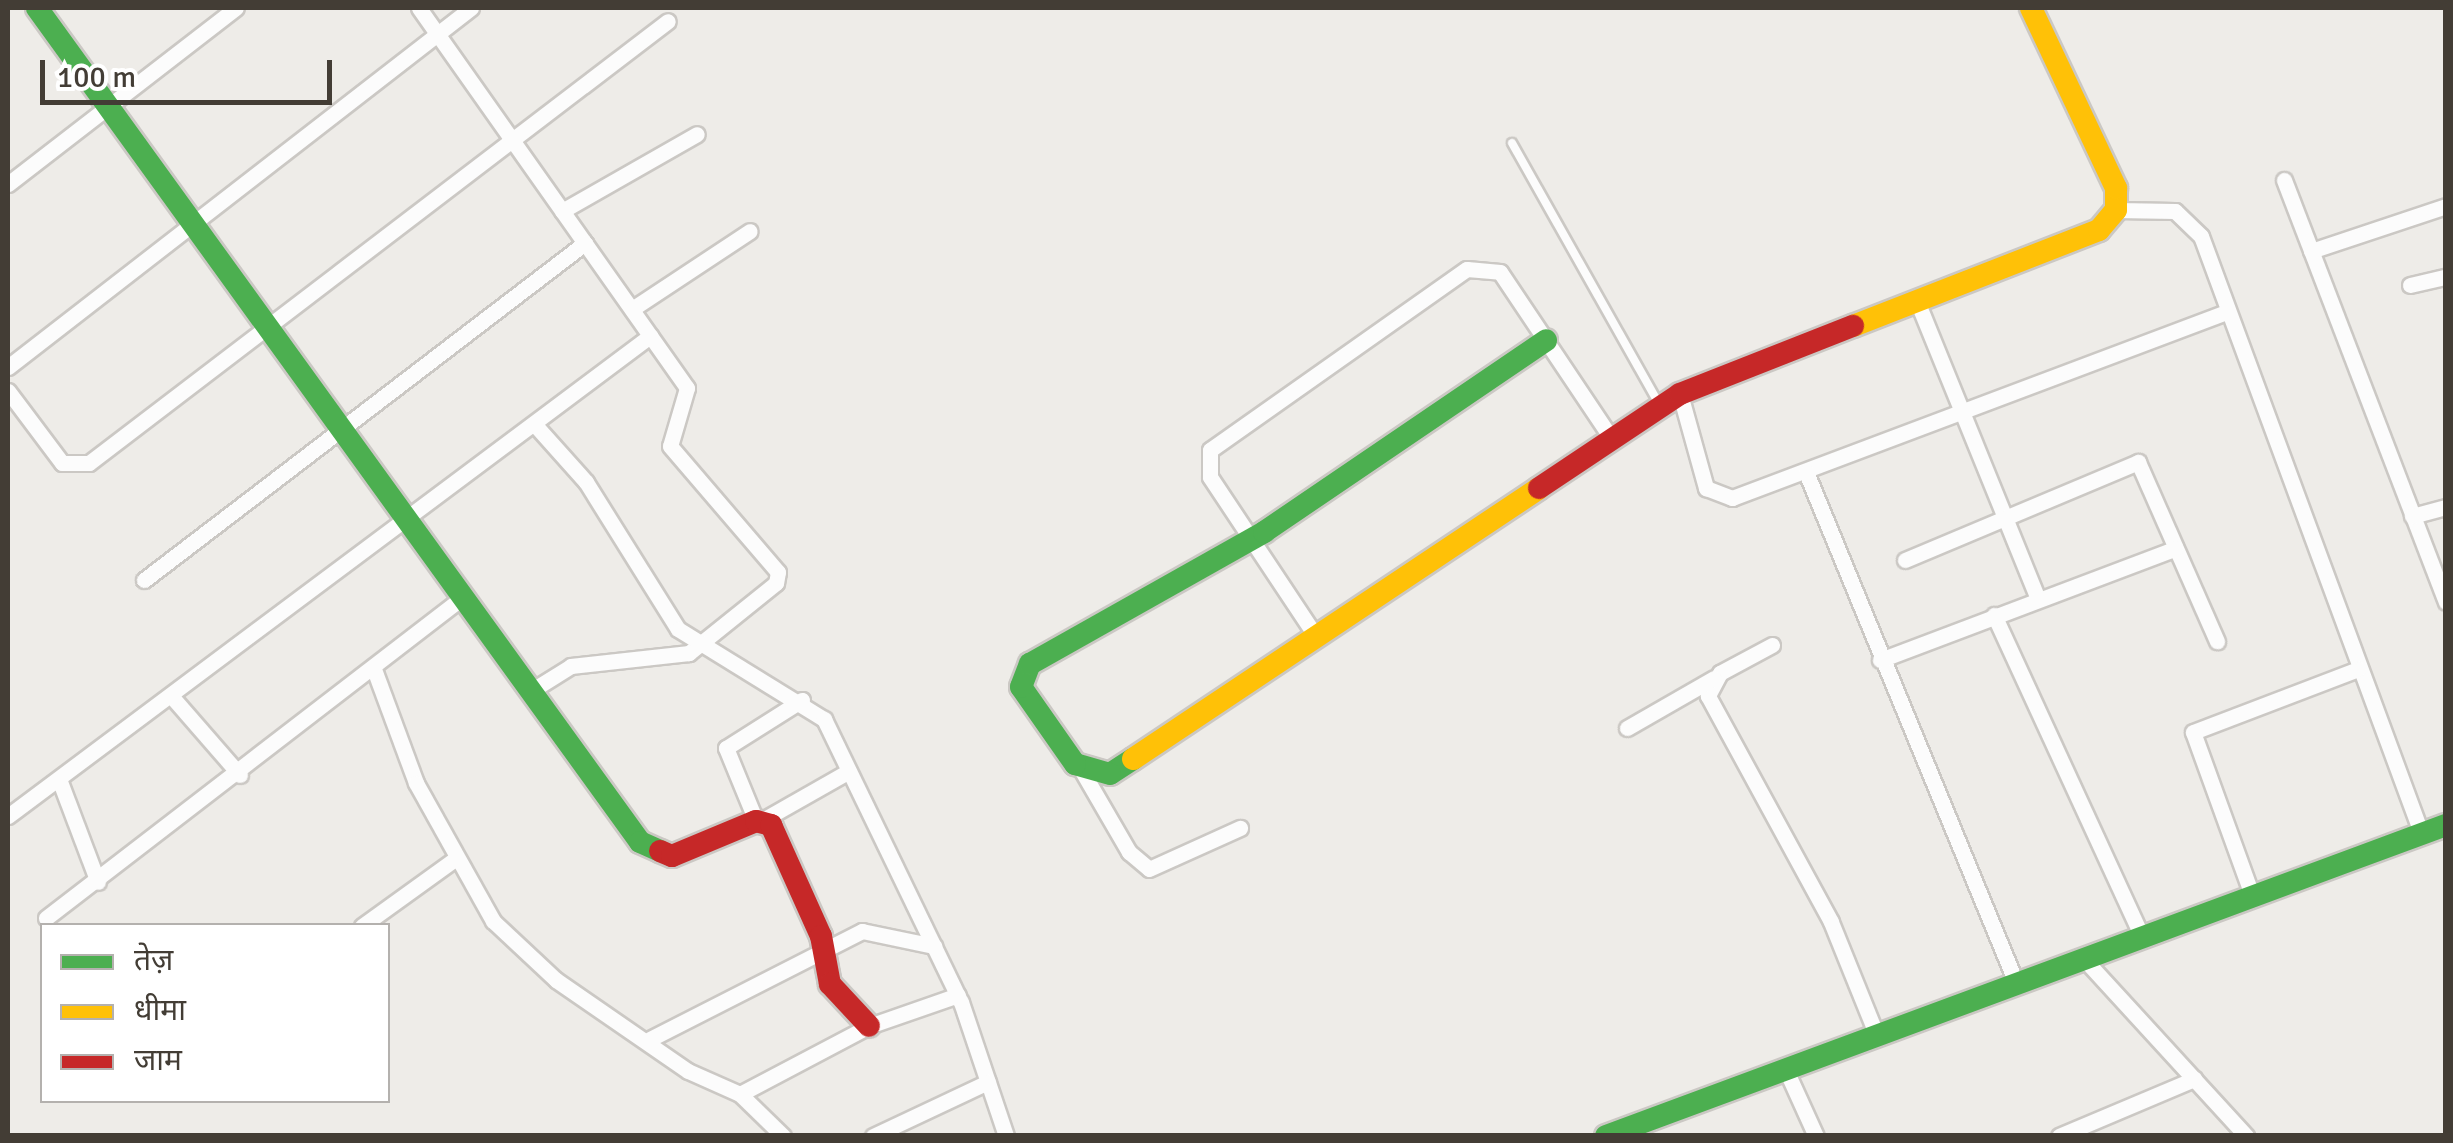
<!DOCTYPE html>
<html>
<head>
<meta charset="utf-8">
<style>
	body { margin:0 }
	#map { position:relative; width:2453px; height:1143px; overflow:hidden; background:#eeece8; font-family:Signika,"Noto Sans Devanagari",sans-serif }
	div>[style] { position:absolute }
	.roads { filter:drop-shadow(2px 0 #cbc8c4) drop-shadow(-2px 0 #cbc8c4) drop-shadow(0 2px #cbc8c4) drop-shadow(0 -2px #cbc8c4) }
	.lane>* { height:8px; margin:-4px; padding:0 4px; transform-origin:4px; border-radius:4px; background:#fcfcfc }
	.street>* { height:15px; margin:-7.5px; padding:0 7.5px; transform-origin:7.5px; border-radius:7.5px; background:#fcfcfc }
	.fast>* { height:22px; margin:-11px; padding:0 11px; transform-origin:11px; border-radius:11px; background:#4caf50 }
	.slow>* { height:22px; margin:-11px; padding:0 11px; transform-origin:11px; border-radius:11px; background:#ffc107 }
	.jam>* { height:22px; margin:-11px; padding:0 11px; transform-origin:11px; border-radius:11px; background:#c62828 }
	span { translate:-50% -50%; white-space:nowrap; text-align:center; line-height:1.15; -webkit-text-stroke:10px #fff; paint-order:stroke }
	.frame { position:absolute; inset:0; border:10px solid #433d35; pointer-events:none }
	.legend { position:absolute; left:40px; top:923px; width:350px; height:180px; box-sizing:border-box; background:#fff; border:2px solid #b4b1ae; margin:0; padding:12px 18px; list-style:none; font-size:30px; color:#433d35 }
	.legend li { display:flex; align-items:center; gap:20px; height:50px }
	.legend b { width:50px; border:2px solid #b4b1ae }
	.scale { position:absolute; left:40px; top:60px; width:292px; height:45px; box-sizing:border-box; border:5px solid #433d35; border-top:0; padding-left:12px; font-size:30px; line-height:35px; white-space:nowrap; color:#433d35; -webkit-text-stroke:8px #fff; paint-order:stroke }
</style>
</head>
<body>
<div id="map">
	<div class="roads">
		<div class="lane">
			<i style="left:1512px;top:143px;width:297px;rotate:60.6deg"></i>
		</div>
		<div class="street">
			<i style="left:419px;top:8px;width:465px;rotate:54.8deg"></i>
			<i style="left:687px;top:388px;width:60px;rotate:106.3deg"></i>
			<i style="left:670px;top:446px;width:166px;rotate:49.4deg"></i>
			<i style="left:778px;top:572px;width:11px;rotate:100deg"></i>
			<i style="left:776px;top:583px;width:112px;rotate:141.2deg"></i>
			<i style="left:689px;top:653px;width:119px;rotate:173.7deg"></i>
			<i style="left:571px;top:666px;width:47px;rotate:148deg"></i>
			<i style="left:2284px;top:180px;width:452px;rotate:69deg"></i>
			<i style="left:8px;top:184px;width:288px;rotate:-37.7deg"></i>
			<i style="left:2116px;top:210px;width:59px;rotate:1deg"></i>
			<i style="left:2175px;top:211px;width:36px;rotate:44deg"></i>
			<i style="left:2201px;top:236px;width:638px;rotate:69.75deg"></i>
			<i style="left:562px;top:211px;width:155px;rotate:-29.7deg"></i>
			<i style="left:2311px;top:251px;width:142px;rotate:-18.4deg"></i>
			<i style="left:2410px;top:285px;width:37px;rotate:-13deg"></i>
			<i style="left:1917px;top:301px;width:319px;rotate:67.9deg"></i>
			<i style="left:632px;top:309px;width:141px;rotate:-33.5deg"></i>
			<i style="left:8px;top:367px;width:586px;rotate:-37.79deg"></i>
			<i style="left:8px;top:391px;width:90px;rotate:53.1deg"></i>
			<i style="left:62px;top:463px;width:27px"></i>
			<i style="left:89px;top:463px;width:728px;rotate:-37.36deg"></i>
			<i style="left:1680px;top:394px;width:98px;rotate:74.5deg"></i>
			<i style="left:1706px;top:488px;width:28px;rotate:21deg"></i>
			<i style="left:1732px;top:498px;width:526px;rotate:-20.61deg"></i>
			<i style="left:536px;top:426px;width:75px;rotate:48.2deg"></i>
			<i style="left:586px;top:482px;width:173px;rotate:58deg"></i>
			<i style="left:678px;top:629px;width:172px;rotate:31.7deg"></i>
			<i style="left:824px;top:719px;width:314px;rotate:64.2deg"></i>
			<i style="left:961px;top:1002px;width:141px;rotate:71.4deg"></i>
			<i style="left:1806px;top:472px;width:555px;rotate:67.64deg"></i>
			<i style="left:2412px;top:516px;width:35px;rotate:-15deg"></i>
			<i style="left:1905px;top:560px;width:253px;rotate:-22.8deg"></i>
			<i style="left:2138px;top:462px;width:196px;rotate:66.2deg"></i>
			<i style="left:144px;top:580px;width:555px;rotate:-37.39deg"></i>
			<i style="left:1994px;top:615px;width:357px;rotate:65.3deg"></i>
			<i style="left:1315px;top:635px;width:190px;rotate:-123.6deg"></i>
			<i style="left:1210px;top:477px;width:27px;rotate:-90deg"></i>
			<i style="left:1210px;top:450px;width:314px;rotate:-35.2deg"></i>
			<i style="left:1467px;top:269px;width:33px;rotate:5deg"></i>
			<i style="left:1500px;top:272px;width:200px;rotate:56.2deg"></i>
			<i style="left:1772px;top:645px;width:59px;rotate:151.7deg"></i>
			<i style="left:1720px;top:673px;width:26px;rotate:118deg"></i>
			<i style="left:1708px;top:696px;width:257px;rotate:61.4deg"></i>
			<i style="left:1831px;top:922px;width:123px;rotate:68deg"></i>
			<i style="left:1880px;top:660px;width:316px;rotate:-20.7deg"></i>
			<i style="left:375px;top:672px;width:118px;rotate:69.7deg"></i>
			<i style="left:416px;top:783px;width:158px;rotate:60.8deg"></i>
			<i style="left:493px;top:921px;width:86px;rotate:43.1deg"></i>
			<i style="left:556px;top:980px;width:160px;rotate:34.6deg"></i>
			<i style="left:688px;top:1071px;width:57px;rotate:23.9deg"></i>
			<i style="left:740px;top:1094px;width:60px;rotate:44.3deg"></i>
			<i style="left:173px;top:698px;width:102px;rotate:49deg"></i>
			<i style="left:1627px;top:728px;width:100px;rotate:-29.9deg"></i>
			<i style="left:1082px;top:771px;width:94px;rotate:59.9deg"></i>
			<i style="left:1129px;top:852px;width:26px;rotate:40deg"></i>
			<i style="left:1149px;top:869px;width:100px;rotate:-24.3deg"></i>
			<i style="left:59px;top:779px;width:110px;rotate:69.3deg"></i>
			<i style="left:8px;top:816px;width:802px;rotate:-36.78deg"></i>
			<i style="left:756px;top:821px;width:79px;rotate:-112.3deg"></i>
			<i style="left:726px;top:748px;width:90px;rotate:-32.3deg"></i>
			<i style="left:761px;top:821px;width:101px;rotate:-29.6deg"></i>
			<i style="left:2252px;top:895px;width:173px;rotate:-109.9deg"></i>
			<i style="left:2193px;top:732px;width:177px;rotate:-20.9deg"></i>
			<i style="left:46px;top:918px;width:526px;rotate:-37.59deg"></i>
			<i style="left:362px;top:926px;width:115px;rotate:-35.8deg"></i>
			<i style="left:2085px;top:960px;width:239px;rotate:47.5deg"></i>
			<i style="left:650px;top:1039px;width:238px;rotate:-27deg"></i>
			<i style="left:862px;top:931px;width:74px;rotate:11.8deg"></i>
			<i style="left:1786px;top:1070px;width:72px;rotate:65.6deg"></i>
			<i style="left:740px;top:1094px;width:146px;rotate:-27.8deg"></i>
			<i style="left:869px;top:1026px;width:94px;rotate:-19.2deg"></i>
			<i style="left:873px;top:1136px;width:127px;rotate:-25.2deg"></i>
			<i style="left:2059px;top:1136px;width:147px;rotate:-22.9deg"></i>
		</div>
		<div class="fast">
			<i style="left:37px;top:8px;width:1029px;rotate:54.13deg"></i>
			<i style="left:640px;top:842px;width:22px;rotate:24deg"></i>
			<i style="left:1133px;top:759px;width:27px;rotate:147deg"></i>
			<i style="left:1110px;top:774px;width:36px;rotate:-164deg"></i>
			<i style="left:1075px;top:764px;width:94px;rotate:-125deg"></i>
			<i style="left:1021px;top:687px;width:25px;rotate:-69deg"></i>
			<i style="left:1030px;top:664px;width:269px;rotate:-29.4deg"></i>
			<i style="left:1264px;top:532px;width:341px;rotate:-34.2deg"></i>
			<i style="left:1606px;top:1136px;width:896px;rotate:-20.32deg"></i>
		</div>
		<div class="slow">
			<i style="left:1853px;top:326px;width:264px;rotate:-21.3deg"></i>
			<i style="left:2099px;top:230px;width:26px;rotate:-50deg"></i>
			<i style="left:2116px;top:210px;width:22px;rotate:-90deg"></i>
			<i style="left:2116px;top:188px;width:199px;rotate:-115.3deg"></i>
			<i style="left:1133px;top:759px;width:488px;rotate:-33.7deg"></i>
		</div>
		<div class="jam">
			<i style="left:1539px;top:488px;width:169px;rotate:-33.7deg"></i>
			<i style="left:1680px;top:394px;width:186px;rotate:-21.5deg"></i>
			<i style="left:660px;top:851px;width:13px;rotate:23deg"></i>
			<i style="left:672px;top:856px;width:91px;rotate:-22.6deg"></i>
			<i style="left:756px;top:821px;width:16px;rotate:15deg"></i>
			<i style="left:771px;top:825px;width:122px;rotate:65.8deg"></i>
			<i style="left:821px;top:936px;width:49px;rotate:79.4deg"></i>
			<i style="left:830px;top:984px;width:57px;rotate:47.1deg"></i>
		</div>
	</div>
	<div class="frame"></div>
	<ul class="legend">
	<li><b style="height:12px;background:#4caf50"></b>तेज़</li>
	<li><b style="height:12px;background:#ffc107"></b>धीमा</li>
	<li><b style="height:12px;background:#c62828"></b>जाम</li>
	</ul>
	<div class="scale">100 m</div>
</div>
</body>
</html>
